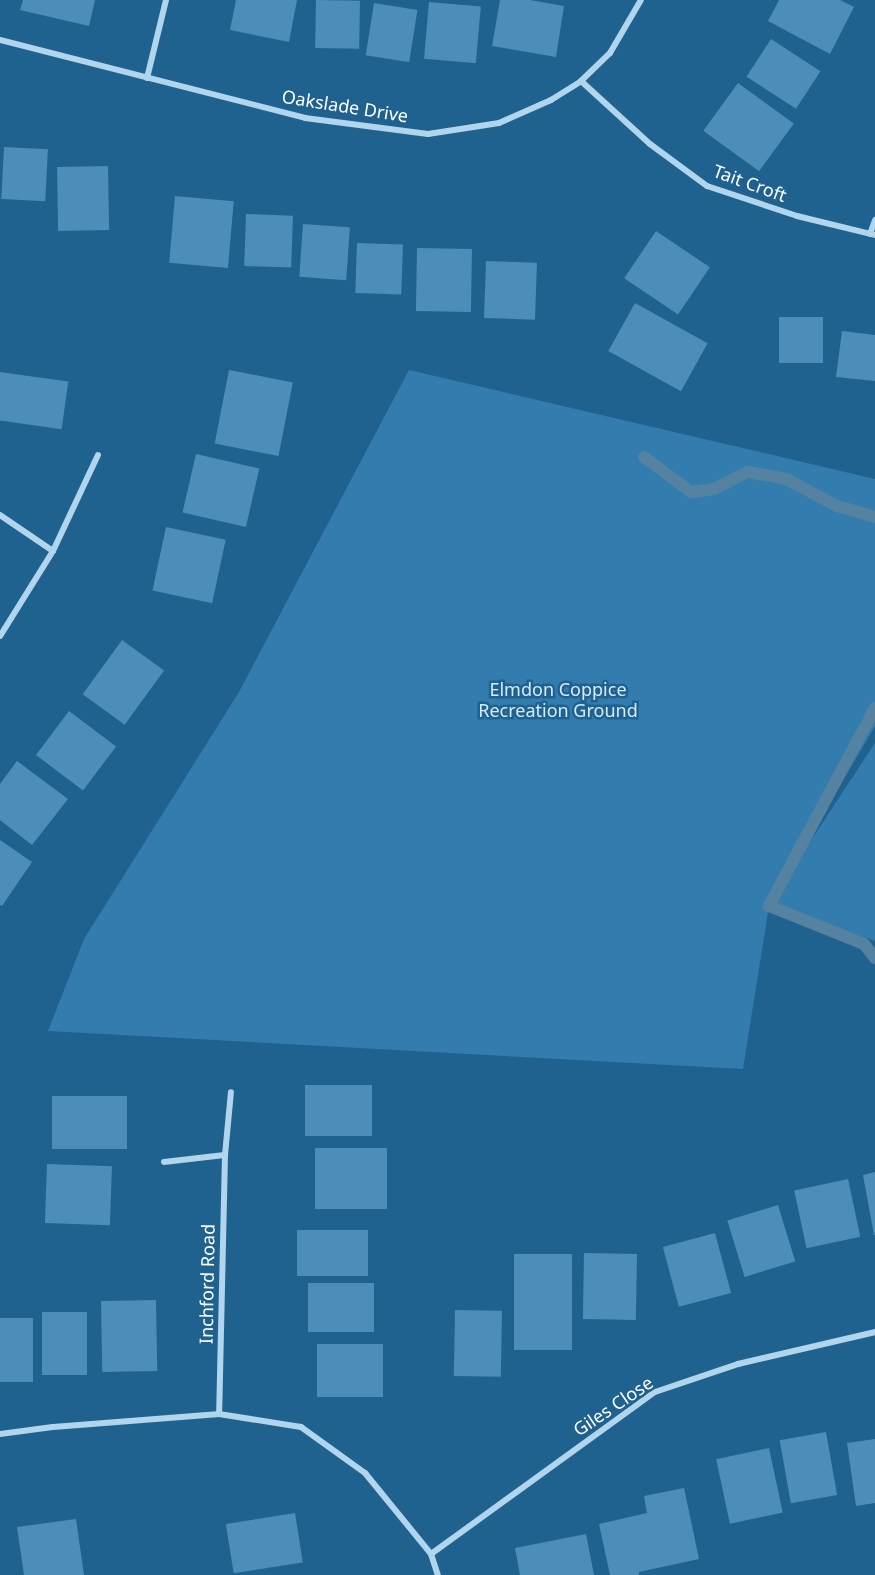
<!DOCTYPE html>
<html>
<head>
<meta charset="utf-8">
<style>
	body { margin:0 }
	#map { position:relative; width:875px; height:1575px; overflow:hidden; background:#1f6290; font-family:"Noto Sans",sans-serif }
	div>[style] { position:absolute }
	.green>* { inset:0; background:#337dae }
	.stream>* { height:12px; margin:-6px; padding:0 6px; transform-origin:6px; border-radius:6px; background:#5582a1 }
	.building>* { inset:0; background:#4c8db9; transform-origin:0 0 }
	.minor>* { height:6px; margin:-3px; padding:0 3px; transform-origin:3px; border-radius:3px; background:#b0d5ed }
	span { translate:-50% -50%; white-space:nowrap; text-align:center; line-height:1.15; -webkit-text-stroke:5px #1f6290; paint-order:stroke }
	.street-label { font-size:18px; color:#fff }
	.park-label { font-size:18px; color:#d5ebf9 }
</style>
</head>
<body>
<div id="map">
	<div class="green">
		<i style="clip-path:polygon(409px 370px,875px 479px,875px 726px,779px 889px,875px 743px,875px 941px,769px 906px,743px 1069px,48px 1031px,84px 939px,239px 692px)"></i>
	</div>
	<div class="stream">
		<i style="left:644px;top:457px;width:59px;rotate:36.7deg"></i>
		<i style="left:691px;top:492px;width:23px;rotate:-7deg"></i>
		<i style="left:714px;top:489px;width:38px;rotate:-27deg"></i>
		<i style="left:748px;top:472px;width:39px;rotate:10deg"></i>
		<i style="left:786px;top:479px;width:58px;rotate:27.9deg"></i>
		<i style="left:837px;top:506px;width:40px;rotate:16deg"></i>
		<i style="left:875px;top:708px;width:225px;rotate:118.2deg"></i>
		<i style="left:769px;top:906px;width:102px;rotate:21.8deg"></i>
		<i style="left:864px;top:944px;width:18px;rotate:52deg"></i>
	</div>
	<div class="building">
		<i style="clip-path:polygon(23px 0,95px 0,89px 26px,20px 10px)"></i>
		<i style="clip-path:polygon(236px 0,297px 0,289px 42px,230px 30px)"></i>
		<i style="left:316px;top:0;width:44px;height:48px;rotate:1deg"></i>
		<i style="clip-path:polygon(500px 0,530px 0,564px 6px,556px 57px,492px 46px)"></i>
		<i style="clip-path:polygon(779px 0,840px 0,854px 7px,830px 54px,768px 21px)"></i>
		<i style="left:429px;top:2px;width:52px;height:57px;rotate:5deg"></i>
		<i style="left:374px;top:3px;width:44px;height:53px;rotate:9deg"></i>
		<i style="left:771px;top:39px;width:59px;height:45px;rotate:33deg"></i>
		<i style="left:738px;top:83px;width:69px;height:59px;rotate:36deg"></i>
		<i style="left:4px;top:147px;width:44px;height:52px;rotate:3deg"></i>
		<i style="left:108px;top:166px;width:64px;height:51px;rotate:89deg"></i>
		<i style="left:175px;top:196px;width:59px;height:67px;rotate:5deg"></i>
		<i style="left:246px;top:214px;width:47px;height:52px;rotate:2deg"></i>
		<i style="left:303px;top:224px;width:47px;height:53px;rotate:4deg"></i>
		<i style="left:656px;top:231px;width:65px;height:57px;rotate:34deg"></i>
		<i style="left:357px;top:243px;width:46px;height:50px;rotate:2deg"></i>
		<i style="left:417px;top:248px;width:55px;height:63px;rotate:1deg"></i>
		<i style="left:486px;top:261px;width:51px;height:57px;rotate:2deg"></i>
		<i style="left:635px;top:303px;width:83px;height:55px;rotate:29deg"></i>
		<i style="left:779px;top:317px;width:44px;height:46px"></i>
		<i style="clip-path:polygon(842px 331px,875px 335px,875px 381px,836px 377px)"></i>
		<i style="left:229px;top:370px;width:65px;height:75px;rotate:11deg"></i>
		<i style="left:0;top:372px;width:69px;height:48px;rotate:8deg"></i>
		<i style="left:196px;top:454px;width:65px;height:60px;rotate:13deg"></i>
		<i style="left:166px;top:527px;width:61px;height:65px;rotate:12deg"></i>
		<i style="left:122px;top:640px;width:52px;height:67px;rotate:36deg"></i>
		<i style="left:69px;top:711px;width:59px;height:55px;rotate:37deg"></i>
		<i style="clip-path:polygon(17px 761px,68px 799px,32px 845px,0 820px,0 784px)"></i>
		<i style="clip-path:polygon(0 840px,32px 862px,2px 906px,0 905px)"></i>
		<i style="left:305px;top:1085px;width:67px;height:51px"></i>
		<i style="left:52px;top:1096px;width:75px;height:53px"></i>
		<i style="left:315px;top:1148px;width:72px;height:61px"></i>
		<i style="left:47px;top:1164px;width:65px;height:59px;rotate:2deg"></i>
		<i style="clip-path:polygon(875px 1172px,875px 1235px,874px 1235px,863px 1175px)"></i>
		<i style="left:848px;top:1179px;width:59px;height:55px;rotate:78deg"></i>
		<i style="left:778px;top:1205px;width:59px;height:53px;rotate:73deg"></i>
		<i style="left:297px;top:1230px;width:71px;height:46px"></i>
		<i style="left:715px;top:1233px;width:62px;height:54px;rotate:75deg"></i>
		<i style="left:584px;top:1253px;width:53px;height:66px;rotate:1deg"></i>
		<i style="left:514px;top:1254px;width:58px;height:96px"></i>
		<i style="left:308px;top:1283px;width:66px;height:49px"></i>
		<i style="left:156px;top:1300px;width:71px;height:55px;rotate:89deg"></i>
		<i style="left:455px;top:1310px;width:47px;height:66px;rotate:1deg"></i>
		<i style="left:42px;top:1312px;width:45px;height:63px"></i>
		<i style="left:0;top:1318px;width:33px;height:64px"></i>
		<i style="left:317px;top:1344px;width:66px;height:53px"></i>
		<i style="left:826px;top:1432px;width:64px;height:47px;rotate:80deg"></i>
		<i style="clip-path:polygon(875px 1439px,875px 1503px,856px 1506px,847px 1443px)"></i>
		<i style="left:769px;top:1448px;width:66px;height:54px;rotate:78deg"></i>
		<i style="clip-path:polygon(684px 1488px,699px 1559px,639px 1572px,639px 1575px,610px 1575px,599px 1524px,647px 1513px,644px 1496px)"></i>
		<i style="left:295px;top:1513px;width:50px;height:70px;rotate:81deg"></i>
		<i style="clip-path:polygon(76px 1519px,84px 1575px,24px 1575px,17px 1527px)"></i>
		<i style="clip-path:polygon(586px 1534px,594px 1575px,520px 1575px,515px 1548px)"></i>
	</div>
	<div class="minor">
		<i style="left:0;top:40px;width:315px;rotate:14.3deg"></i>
		<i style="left:305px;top:118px;width:124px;rotate:7.4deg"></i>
		<i style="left:428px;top:134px;width:72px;rotate:-8.8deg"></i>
		<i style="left:499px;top:123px;width:57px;rotate:-23.9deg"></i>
		<i style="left:551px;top:100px;width:36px;rotate:-32deg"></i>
		<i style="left:581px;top:81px;width:40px;rotate:-44deg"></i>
		<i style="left:610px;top:53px;width:61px;rotate:-59.7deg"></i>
		<i style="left:147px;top:78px;width:80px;rotate:-76.3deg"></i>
		<i style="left:581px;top:81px;width:93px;rotate:42.4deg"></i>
		<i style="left:650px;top:144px;width:71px;rotate:36.4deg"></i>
		<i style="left:707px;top:186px;width:95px;rotate:18.4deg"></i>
		<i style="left:797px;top:216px;width:80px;rotate:13.7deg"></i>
		<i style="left:870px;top:234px;width:15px;rotate:-70deg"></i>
		<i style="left:0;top:515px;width:64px;rotate:34.2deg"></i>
		<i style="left:53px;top:551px;width:100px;rotate:121.9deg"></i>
		<i style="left:53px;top:551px;width:106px;rotate:-64.9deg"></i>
		<i style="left:225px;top:1155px;width:63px;rotate:-84.6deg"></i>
		<i style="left:164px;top:1162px;width:61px;rotate:-6.5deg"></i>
		<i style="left:225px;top:1155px;width:259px;rotate:91.3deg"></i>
		<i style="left:0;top:1434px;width:53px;rotate:-7.5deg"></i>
		<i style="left:53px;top:1427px;width:167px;rotate:-4.5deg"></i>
		<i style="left:219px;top:1414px;width:83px;rotate:9deg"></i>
		<i style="left:301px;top:1427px;width:79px;rotate:35.7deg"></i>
		<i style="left:365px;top:1473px;width:104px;rotate:50.8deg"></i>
		<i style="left:431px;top:1554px;width:22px;rotate:72deg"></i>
		<i style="left:431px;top:1554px;width:276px;rotate:-35.9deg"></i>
		<i style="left:655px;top:1392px;width:88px;rotate:-18.6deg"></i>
		<i style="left:738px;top:1364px;width:141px;rotate:-13.1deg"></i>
	</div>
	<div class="street-label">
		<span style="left:345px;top:106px;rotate:9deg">Oakslade Drive</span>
		<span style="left:750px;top:183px;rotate:20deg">Tait Croft</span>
		<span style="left:207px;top:1284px;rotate:-89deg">Inchford Road</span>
		<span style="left:613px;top:1406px;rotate:-34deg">Giles Close</span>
	</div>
	<div class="park-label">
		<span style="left:558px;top:700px">Elmdon Coppice<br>Recreation Ground</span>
	</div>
</div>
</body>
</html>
